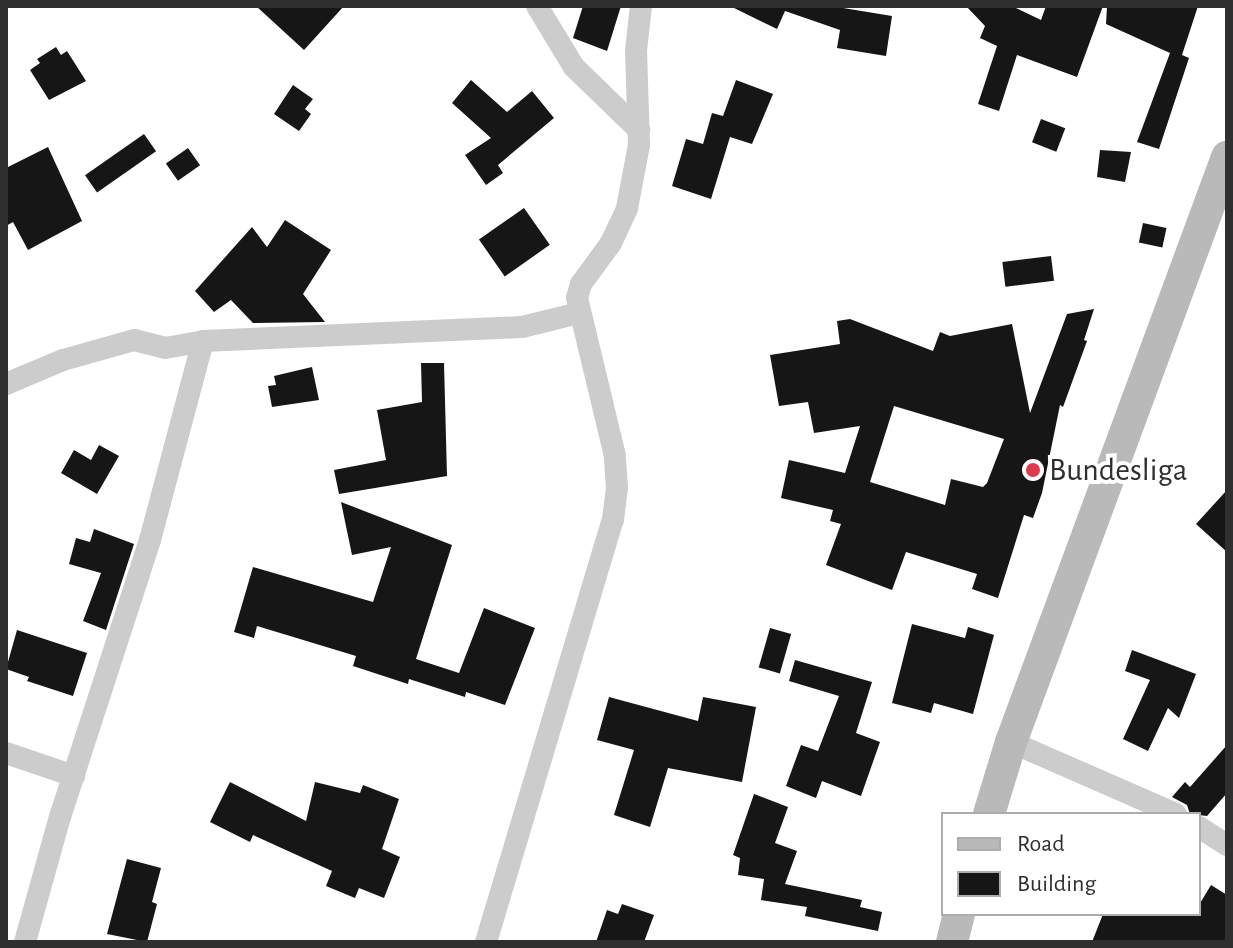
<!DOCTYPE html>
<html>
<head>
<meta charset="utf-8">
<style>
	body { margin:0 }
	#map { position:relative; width:1233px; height:948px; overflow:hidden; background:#fff; font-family:"Alegreya Sans",sans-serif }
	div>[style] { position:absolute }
	.building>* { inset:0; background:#161616; transform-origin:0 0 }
	.street>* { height:22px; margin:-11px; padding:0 11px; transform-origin:11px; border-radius:11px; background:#ccc }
	.secondary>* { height:32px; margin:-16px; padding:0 16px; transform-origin:16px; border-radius:16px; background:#b9b9b9 }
	.dots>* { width:22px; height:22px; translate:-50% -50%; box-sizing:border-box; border:4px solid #fff; border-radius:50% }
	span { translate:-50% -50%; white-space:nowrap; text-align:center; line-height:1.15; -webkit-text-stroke:8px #fff; paint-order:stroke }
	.poi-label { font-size:32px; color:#2f2f2f }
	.left { translate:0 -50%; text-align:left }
	.frame { position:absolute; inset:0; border:8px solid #2f2f2f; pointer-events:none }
	.legend { position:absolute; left:941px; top:812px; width:260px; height:104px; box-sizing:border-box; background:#fff; border:2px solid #acacac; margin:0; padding:10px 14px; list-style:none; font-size:24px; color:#2f2f2f }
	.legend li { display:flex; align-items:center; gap:16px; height:40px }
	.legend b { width:40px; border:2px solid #acacac }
</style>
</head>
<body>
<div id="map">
	<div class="building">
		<i style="clip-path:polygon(256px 6px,344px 6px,304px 50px)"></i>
		<i style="clip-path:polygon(583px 6px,621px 6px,607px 51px,573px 38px)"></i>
		<i style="clip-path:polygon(730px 6px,831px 6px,892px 16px,886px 56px,837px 48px,840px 30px,785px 11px,777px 29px)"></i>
		<i style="clip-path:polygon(966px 6px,1012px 6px,1041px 20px,1046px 6px,1103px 6px,1077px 77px,1017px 55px,999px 111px,978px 104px,997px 46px,980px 38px,985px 26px)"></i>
		<i style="clip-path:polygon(1107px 6px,1198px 6px,1182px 55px,1189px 58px,1159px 149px,1137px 142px,1170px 53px,1106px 24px)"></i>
		<i style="clip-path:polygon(56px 47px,61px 55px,67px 51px,86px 81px,49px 100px,30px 70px,40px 63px,37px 59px)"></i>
		<i style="clip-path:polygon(471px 80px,507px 112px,532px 91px,554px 118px,498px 165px,503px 173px,486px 185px,465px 155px,491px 138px,452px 103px)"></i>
		<i style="clip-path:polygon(736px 80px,773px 94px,752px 144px,730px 137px,711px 199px,672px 186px,686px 139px,703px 144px,712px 113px,723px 116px)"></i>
		<i style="clip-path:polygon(293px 85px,313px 99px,305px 109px,311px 114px,299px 131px,274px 114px)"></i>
		<i style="left:1041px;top:119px;width:26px;height:25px;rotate:21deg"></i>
		<i style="left:144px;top:134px;width:21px;height:72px;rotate:55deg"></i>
		<i style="clip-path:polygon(48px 147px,82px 221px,28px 250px,13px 222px,6px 226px,6px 168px)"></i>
		<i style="left:188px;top:148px;width:21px;height:27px;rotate:55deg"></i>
		<i style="clip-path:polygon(1100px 150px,1131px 152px,1125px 182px,1097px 177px)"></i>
		<i style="left:524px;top:208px;width:45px;height:55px;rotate:55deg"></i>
		<i style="clip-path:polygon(285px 220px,331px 250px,303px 294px,325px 322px,253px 323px,231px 300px,214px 312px,195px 291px,252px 227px,267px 247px)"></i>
		<i style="left:1143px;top:223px;width:24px;height:20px;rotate:12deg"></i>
		<i style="left:1051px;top:256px;width:25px;height:49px;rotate:83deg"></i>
		<i style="clip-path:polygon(evenodd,1094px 309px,1084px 340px,1087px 341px,1063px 407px,1060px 405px,1042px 493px,1033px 518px,1024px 515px,998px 598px,972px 589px,977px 574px,906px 552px,892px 590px,826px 565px,841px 524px,830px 521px,833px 510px,781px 498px,789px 460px,845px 473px,860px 426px,814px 433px,808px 402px,779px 406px,770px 355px,840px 344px,837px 321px,850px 319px,933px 351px,940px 332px,950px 336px,1012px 324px,1030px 413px,1067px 314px,1094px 309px,894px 406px,1004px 439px,987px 483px,983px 487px,951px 479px,945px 505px,870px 482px,894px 406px)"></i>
		<i style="clip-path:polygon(421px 363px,444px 363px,447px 476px,339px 494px,334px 470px,386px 460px,377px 410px,422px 402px)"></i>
		<i style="clip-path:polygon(312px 367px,319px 400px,272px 407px,268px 386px,276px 385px,274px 376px)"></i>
		<i style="clip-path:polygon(99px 445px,119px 456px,97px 494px,61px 473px,74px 450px,91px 460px)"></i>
		<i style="clip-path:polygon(1227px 490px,1227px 552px,1196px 524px)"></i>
		<i style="clip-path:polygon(341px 502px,452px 545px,416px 659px,459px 673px,484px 608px,535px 628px,505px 705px,466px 692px,465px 697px,409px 679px,408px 684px,353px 666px,356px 656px,257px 626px,254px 638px,234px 632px,253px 567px,373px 602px,391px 547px,352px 555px)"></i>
		<i style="clip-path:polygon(94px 529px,134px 544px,106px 630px,83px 621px,101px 573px,69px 564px,76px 538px,90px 542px)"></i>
		<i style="clip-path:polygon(912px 624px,965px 638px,968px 627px,994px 635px,973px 714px,934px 703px,931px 713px,892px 703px)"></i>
		<i style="left:770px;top:628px;width:22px;height:41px;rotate:16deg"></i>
		<i style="clip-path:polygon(17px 630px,87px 653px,73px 696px,27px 681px,29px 677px,6px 669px)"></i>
		<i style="clip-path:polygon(1132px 650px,1196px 674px,1179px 718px,1168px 708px,1148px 751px,1123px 739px,1150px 680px,1125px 671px)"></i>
		<i style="clip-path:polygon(795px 660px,872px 682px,856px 733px,880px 742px,861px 796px,822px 781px,816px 798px,786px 786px,801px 745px,818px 751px,839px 696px,789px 681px)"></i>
		<i style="clip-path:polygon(609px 697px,698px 721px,703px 697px,756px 707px,742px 782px,668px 768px,650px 827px,614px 815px,634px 750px,597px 740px)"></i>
		<i style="clip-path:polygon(1227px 745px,1227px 793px,1207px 816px,1190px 814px,1187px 805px,1172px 797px,1185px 782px,1190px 787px)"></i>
		<i style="clip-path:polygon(230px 782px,306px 821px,315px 782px,360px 793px,363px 785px,399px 799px,382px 849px,400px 857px,384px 898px,359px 888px,355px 898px,326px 886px,332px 871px,253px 835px,250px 842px,210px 822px)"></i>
		<i style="clip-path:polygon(754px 794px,788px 807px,775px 843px,797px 851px,785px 884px,862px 900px,860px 907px,882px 912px,878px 931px,805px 916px,807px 907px,761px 900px,764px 879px,738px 875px,740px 858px,733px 855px)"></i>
		<i style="clip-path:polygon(127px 859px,161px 868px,152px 902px,157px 904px,147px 942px,107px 934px)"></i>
		<i style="clip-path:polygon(1211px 885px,1227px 895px,1227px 942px,1092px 942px,1103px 914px,1199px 914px,1199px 905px)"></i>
		<i style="clip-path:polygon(622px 904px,654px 915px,644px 942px,596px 942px,607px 910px,618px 914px)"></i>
	</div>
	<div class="street">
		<i style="left:537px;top:6px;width:71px;rotate:58.8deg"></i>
		<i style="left:574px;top:67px;width:91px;rotate:44.1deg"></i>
		<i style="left:6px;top:384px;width:62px;rotate:-22.8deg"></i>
		<i style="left:63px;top:360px;width:74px;rotate:-15.7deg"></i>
		<i style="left:134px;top:340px;width:32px;rotate:14deg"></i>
		<i style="left:165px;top:348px;width:39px;rotate:-10deg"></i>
		<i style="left:203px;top:341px;width:319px;rotate:-2.5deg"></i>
		<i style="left:522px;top:327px;width:59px;rotate:-13.8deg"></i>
		<i style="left:1011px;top:742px;width:180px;rotate:23.6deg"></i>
		<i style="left:6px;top:753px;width:72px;rotate:18.7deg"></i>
		<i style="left:1199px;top:827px;width:33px;rotate:33deg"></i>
		<i style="left:25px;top:942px;width:130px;rotate:-74.4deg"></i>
		<i style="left:60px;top:817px;width:291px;rotate:-72deg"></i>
		<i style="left:150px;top:540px;width:206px;rotate:-75.1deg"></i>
		<i style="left:486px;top:942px;width:441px;rotate:-73.3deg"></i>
		<i style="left:613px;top:520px;width:32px;rotate:-83deg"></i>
		<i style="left:617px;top:488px;width:32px;rotate:-94deg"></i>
		<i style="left:615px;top:456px;width:163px;rotate:-103.5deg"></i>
		<i style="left:577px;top:298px;width:15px;rotate:-74deg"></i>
		<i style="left:581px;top:284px;width:51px;rotate:-53.8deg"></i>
		<i style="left:611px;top:243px;width:38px;rotate:-65deg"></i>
		<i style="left:627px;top:208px;width:64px;rotate:-79.2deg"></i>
		<i style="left:639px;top:145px;width:94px;rotate:-91.8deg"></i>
		<i style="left:636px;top:51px;width:45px;rotate:-83.7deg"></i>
	</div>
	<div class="secondary">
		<i style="left:989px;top:814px;width:75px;rotate:-73deg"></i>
		<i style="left:1011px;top:742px;width:624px;rotate:-69.73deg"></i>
		<i style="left:952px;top:942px;width:29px;rotate:-76deg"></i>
	</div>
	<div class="dots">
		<i style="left:1033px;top:470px;background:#e0384c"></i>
	</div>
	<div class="poi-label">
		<span class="left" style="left:1049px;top:470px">Bundesliga</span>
	</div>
	<div class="frame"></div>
	<ul class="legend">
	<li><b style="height:10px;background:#b9b9b9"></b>Road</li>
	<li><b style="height:22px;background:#161616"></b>Building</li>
	</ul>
</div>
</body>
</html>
